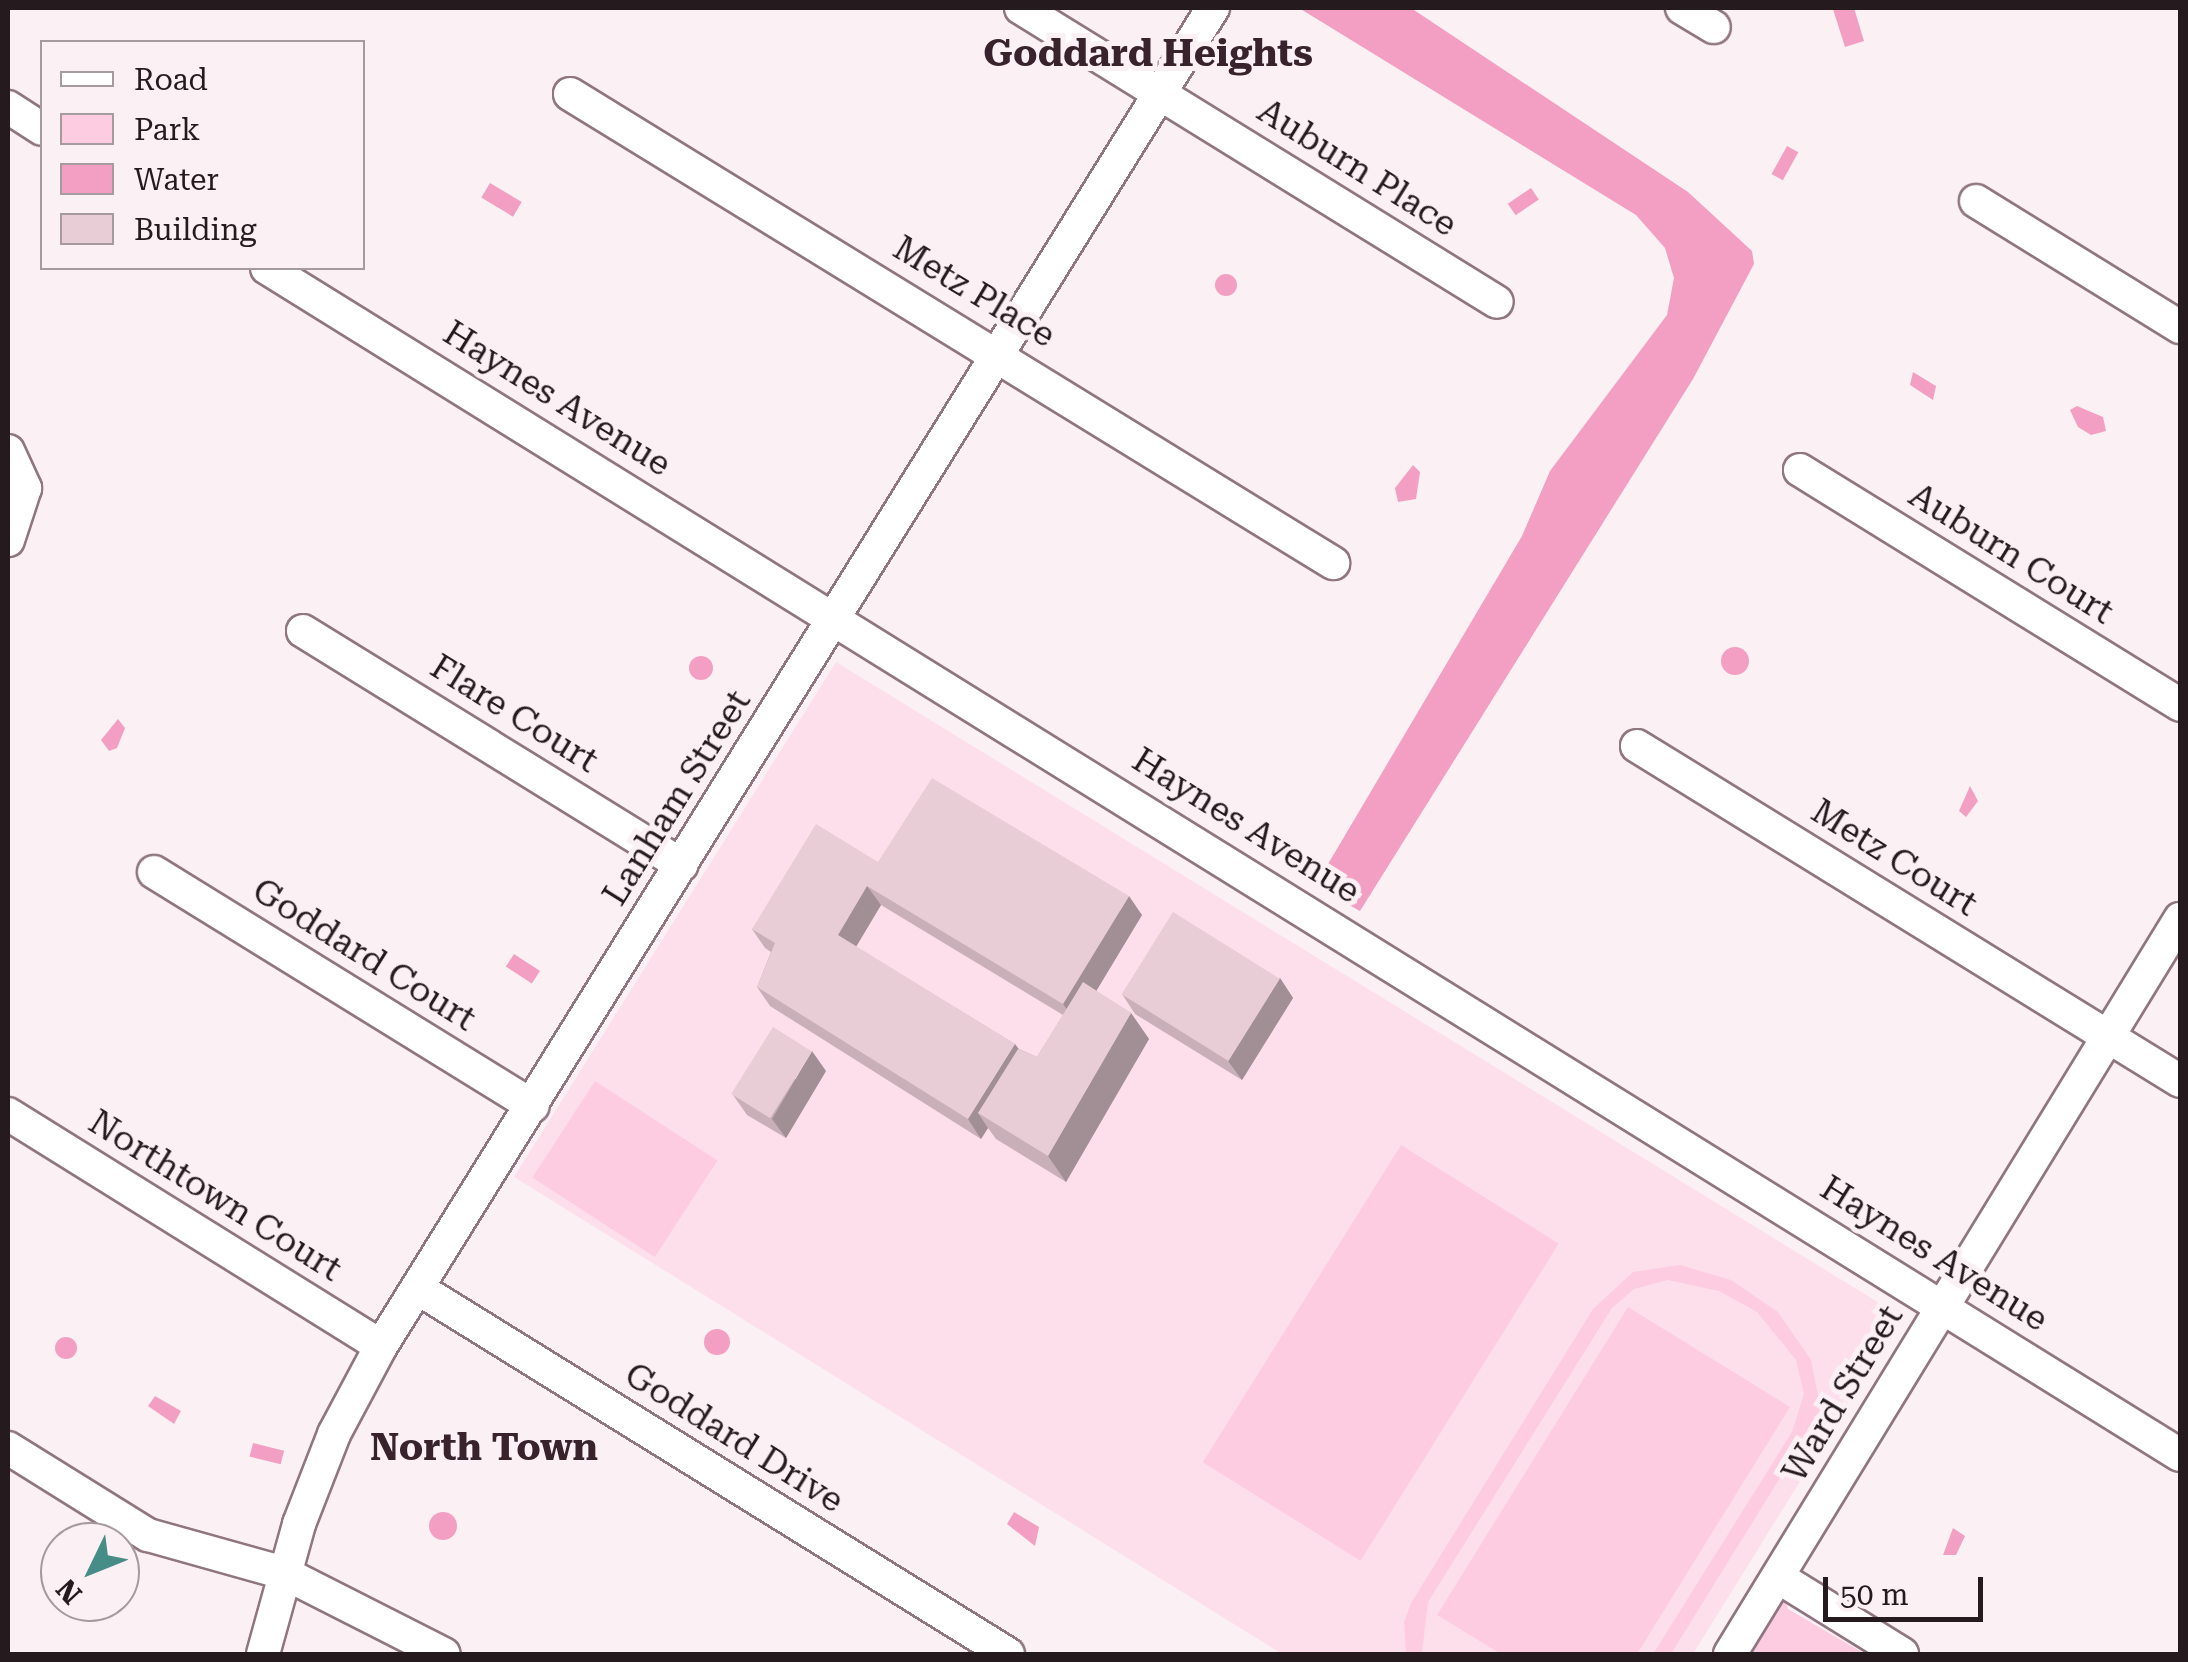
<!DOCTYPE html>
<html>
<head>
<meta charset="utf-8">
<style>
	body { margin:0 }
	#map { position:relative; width:2188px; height:1662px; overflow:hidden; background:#fbf0f4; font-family:"Roboto Serif",serif }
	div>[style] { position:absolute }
	.built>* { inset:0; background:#fddfeb }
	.green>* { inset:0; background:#fecce0; transform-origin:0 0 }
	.water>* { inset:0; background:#f39fc3; transform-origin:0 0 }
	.round { border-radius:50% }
	.roads { filter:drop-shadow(2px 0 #8f7680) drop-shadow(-2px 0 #8f7680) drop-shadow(0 2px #8f7680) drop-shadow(0 -2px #8f7680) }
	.minor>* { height:32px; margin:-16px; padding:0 16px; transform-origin:16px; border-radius:16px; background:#fff }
	.wall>* { inset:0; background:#c8afb8 }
	.shaded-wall>* { inset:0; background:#a28f96 }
	.building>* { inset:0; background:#e8ccd6; transform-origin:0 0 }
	span { translate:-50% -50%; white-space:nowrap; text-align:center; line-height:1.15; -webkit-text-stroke:10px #fbf0f4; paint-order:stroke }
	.street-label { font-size:35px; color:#251b1f }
	.neighbourhood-label { font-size:38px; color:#38232c; font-weight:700 }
	.frame { position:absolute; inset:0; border:10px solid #251b1f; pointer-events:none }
	.legend { position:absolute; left:40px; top:40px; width:325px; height:230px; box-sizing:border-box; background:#fbf0f4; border:2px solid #a59b9f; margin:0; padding:12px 18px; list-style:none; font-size:30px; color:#251b1f }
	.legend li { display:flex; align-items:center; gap:20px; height:50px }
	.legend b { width:50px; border:2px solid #a59b9f }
	.north { position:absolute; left:40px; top:1522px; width:100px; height:100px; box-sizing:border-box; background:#fbf0f4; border:2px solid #a59b9f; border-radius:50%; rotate:227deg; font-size:28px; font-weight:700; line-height:40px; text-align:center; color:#251b1f }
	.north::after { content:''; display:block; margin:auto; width:35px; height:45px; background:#478d87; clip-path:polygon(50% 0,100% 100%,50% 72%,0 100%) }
	.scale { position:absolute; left:1823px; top:1577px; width:160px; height:45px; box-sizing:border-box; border:5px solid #251b1f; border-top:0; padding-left:12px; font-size:30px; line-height:35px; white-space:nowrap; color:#251b1f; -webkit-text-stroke:8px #fbf0f4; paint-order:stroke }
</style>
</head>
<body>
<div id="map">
	<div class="built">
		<i style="clip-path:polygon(836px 662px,1902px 1317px,1693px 1654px,1282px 1654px,514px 1177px)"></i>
	</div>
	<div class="green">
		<i style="left:595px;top:1081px;width:146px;height:115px;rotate:33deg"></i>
		<i style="left:1401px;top:1145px;width:186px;height:374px;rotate:32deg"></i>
		<i style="clip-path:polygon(1680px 1265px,1731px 1280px,1778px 1312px,1811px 1360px,1818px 1395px,1827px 1402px,1671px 1654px,1653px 1654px,1792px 1432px,1804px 1394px,1796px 1360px,1757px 1312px,1719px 1291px,1668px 1280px,1634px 1289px,1612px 1308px,1428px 1602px,1422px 1654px,1406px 1654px,1404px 1622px,1411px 1603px,1593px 1309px,1633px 1272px)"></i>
		<i style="clip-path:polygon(1628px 1307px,1790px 1407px,1637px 1654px,1501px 1654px,1437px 1615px)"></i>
		<i style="clip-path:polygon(1778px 1577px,1788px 1609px,1865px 1654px,1730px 1654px)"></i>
	</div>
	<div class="water">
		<i style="clip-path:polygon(1299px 8px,1411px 8px,1688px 192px,1752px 251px,1754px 264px,1693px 379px,1360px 911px,1315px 886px,1522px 536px,1550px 471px,1667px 315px,1674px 278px,1665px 248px,1636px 215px)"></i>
		<i style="clip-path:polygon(1854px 8px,1864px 41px,1845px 47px,1833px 9px)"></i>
		<i style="left:1787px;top:146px;width:13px;height:32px;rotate:29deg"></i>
		<i style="left:490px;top:183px;width:37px;height:17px;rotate:31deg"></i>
		<i style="left:1531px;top:188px;width:14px;height:28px;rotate:56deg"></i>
		<i class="round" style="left:1215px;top:274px;width:22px;height:22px"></i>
		<i style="clip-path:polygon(1913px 372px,1936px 386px,1933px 400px,1910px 385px)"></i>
		<i style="clip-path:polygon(2077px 406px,2103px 417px,2106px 431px,2091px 435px,2078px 427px,2070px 410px)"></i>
		<i style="clip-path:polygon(1413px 465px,1420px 472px,1416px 499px,1398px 502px,1395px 488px)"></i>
		<i class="round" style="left:1721px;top:647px;width:28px;height:28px"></i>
		<i class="round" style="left:689px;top:656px;width:24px;height:24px"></i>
		<i style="clip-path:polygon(118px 719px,125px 728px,117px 748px,109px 751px,101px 740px)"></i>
		<i style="clip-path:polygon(1970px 786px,1978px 801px,1966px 817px,1959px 811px)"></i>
		<i style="left:514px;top:954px;width:31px;height:15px;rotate:33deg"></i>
		<i class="round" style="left:704px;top:1329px;width:26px;height:26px"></i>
		<i class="round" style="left:55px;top:1337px;width:22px;height:22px"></i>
		<i style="clip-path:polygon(155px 1396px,181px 1411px,174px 1424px,148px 1406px)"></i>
		<i style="left:253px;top:1443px;width:32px;height:14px;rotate:14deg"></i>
		<i style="clip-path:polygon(1014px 1512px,1039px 1527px,1035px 1546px,1007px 1524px)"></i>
		<i class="round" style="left:429px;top:1512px;width:28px;height:28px"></i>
		<i style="clip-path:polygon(1953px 1528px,1965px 1536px,1956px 1555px,1943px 1555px)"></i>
	</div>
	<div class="roads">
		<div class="minor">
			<i style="left:1021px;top:8px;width:559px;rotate:31.7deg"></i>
			<i style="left:1682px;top:8px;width:37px;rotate:31deg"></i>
			<i style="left:570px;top:94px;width:896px;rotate:31.58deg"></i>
			<i style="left:8px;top:107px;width:40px;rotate:32.9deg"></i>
			<i style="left:1976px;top:201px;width:240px;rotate:31.7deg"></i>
			<i style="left:267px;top:268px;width:2251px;rotate:31.82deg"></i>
			<i style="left:8px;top:451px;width:41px;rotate:65.3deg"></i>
			<i style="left:25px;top:488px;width:55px;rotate:108.1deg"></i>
			<i style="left:1800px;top:470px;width:447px;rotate:31.7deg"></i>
			<i style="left:303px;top:631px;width:445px;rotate:31.7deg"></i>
			<i style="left:1637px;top:746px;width:638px;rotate:31.67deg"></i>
			<i style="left:154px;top:872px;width:445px;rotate:31.7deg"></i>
			<i style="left:8px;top:1114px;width:439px;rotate:31.9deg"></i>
			<i style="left:419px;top:1289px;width:693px;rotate:31.79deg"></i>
			<i style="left:8px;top:1448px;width:165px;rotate:31.9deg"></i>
			<i style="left:148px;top:1535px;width:141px;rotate:15.6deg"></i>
			<i style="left:284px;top:1573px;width:179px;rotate:26.9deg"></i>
			<i style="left:1778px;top:1577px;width:146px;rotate:31.8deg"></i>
			<i style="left:263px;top:1654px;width:135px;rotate:-74.5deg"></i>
			<i style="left:299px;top:1524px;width:97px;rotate:-68.7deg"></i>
			<i style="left:334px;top:1434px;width:100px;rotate:-61.9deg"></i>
			<i style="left:381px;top:1346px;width:1576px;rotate:-58.13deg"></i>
			<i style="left:1730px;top:1654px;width:862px;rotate:-58.52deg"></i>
		</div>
	</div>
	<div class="wall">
		<i style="clip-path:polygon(evenodd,878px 862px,1142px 915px,1096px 991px,1131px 1013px,1149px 1039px,1066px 1182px,996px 1139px,988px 1128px,981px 1139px,770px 1006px,757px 987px,771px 952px,765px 948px,752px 929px,878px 862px,881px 905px,1063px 1015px,1037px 1057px,1019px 1049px,1015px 1044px,856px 947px,881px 905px)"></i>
		<i style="clip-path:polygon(1280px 978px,1293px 998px,1242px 1080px,1135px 1014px,1122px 994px)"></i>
		<i style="clip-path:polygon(826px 1071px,786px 1138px,747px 1115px,733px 1095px)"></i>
	</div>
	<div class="shaded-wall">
		<i style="clip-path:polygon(867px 886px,881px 905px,851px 955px,838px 935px)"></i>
		<i style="clip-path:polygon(1129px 896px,1142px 915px,1077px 1023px,1063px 1004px)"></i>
		<i style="clip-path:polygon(1280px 978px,1293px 998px,1242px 1080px,1228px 1061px)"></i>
		<i style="clip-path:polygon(1131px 1013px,1149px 1039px,1066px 1182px,1048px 1156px)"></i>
		<i style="clip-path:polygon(1015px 1044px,1028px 1063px,978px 1113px,988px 1128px,981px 1139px,968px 1119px)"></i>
		<i style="clip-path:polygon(812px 1051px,826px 1071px,786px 1138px,772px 1119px)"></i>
	</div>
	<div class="building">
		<i style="clip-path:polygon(932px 778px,1129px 896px,1063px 1004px,867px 886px,838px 935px,1015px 1044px,968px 1119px,757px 987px,775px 943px,752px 929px,816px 824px,878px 862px)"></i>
		<i style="left:1173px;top:912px;width:126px;height:97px;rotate:32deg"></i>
		<i style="clip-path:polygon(1083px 982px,1131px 1013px,1048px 1156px,978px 1113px,1018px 1049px,1037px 1057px)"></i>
		<i style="left:773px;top:1027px;width:46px;height:79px;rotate:32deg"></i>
	</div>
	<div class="street-label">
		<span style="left:1357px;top:168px;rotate:32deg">Auburn Place</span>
		<span style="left:974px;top:292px;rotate:31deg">Metz Place</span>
		<span style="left:557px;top:399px;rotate:32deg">Haynes Avenue</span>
		<span style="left:2011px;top:554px;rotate:32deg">Auburn Court</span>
		<span style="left:514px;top:714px;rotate:32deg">Flare Court</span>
		<span style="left:677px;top:798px;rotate:-58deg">Lanham Street</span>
		<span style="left:1246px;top:826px;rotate:32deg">Haynes Avenue</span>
		<span style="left:1894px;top:858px;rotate:32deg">Metz Court</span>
		<span style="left:364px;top:955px;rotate:32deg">Goddard Court</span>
		<span style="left:215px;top:1196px;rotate:32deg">Northtown Court</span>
		<span style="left:1934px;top:1254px;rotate:32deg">Haynes Avenue</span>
		<span style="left:1843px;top:1394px;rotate:-59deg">Ward Street</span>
		<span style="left:734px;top:1438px;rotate:32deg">Goddard Drive</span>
	</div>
	<div class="neighbourhood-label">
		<span style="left:1148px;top:54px">Goddard Heights</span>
		<span style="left:484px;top:1448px">North Town</span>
	</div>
	<div class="frame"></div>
	<ul class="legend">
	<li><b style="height:12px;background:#fff"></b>Road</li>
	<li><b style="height:28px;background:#fecce0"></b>Park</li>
	<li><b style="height:28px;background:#f39fc3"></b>Water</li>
	<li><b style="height:28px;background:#e8ccd6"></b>Building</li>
	</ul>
	<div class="north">N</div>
	<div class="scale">50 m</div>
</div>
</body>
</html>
